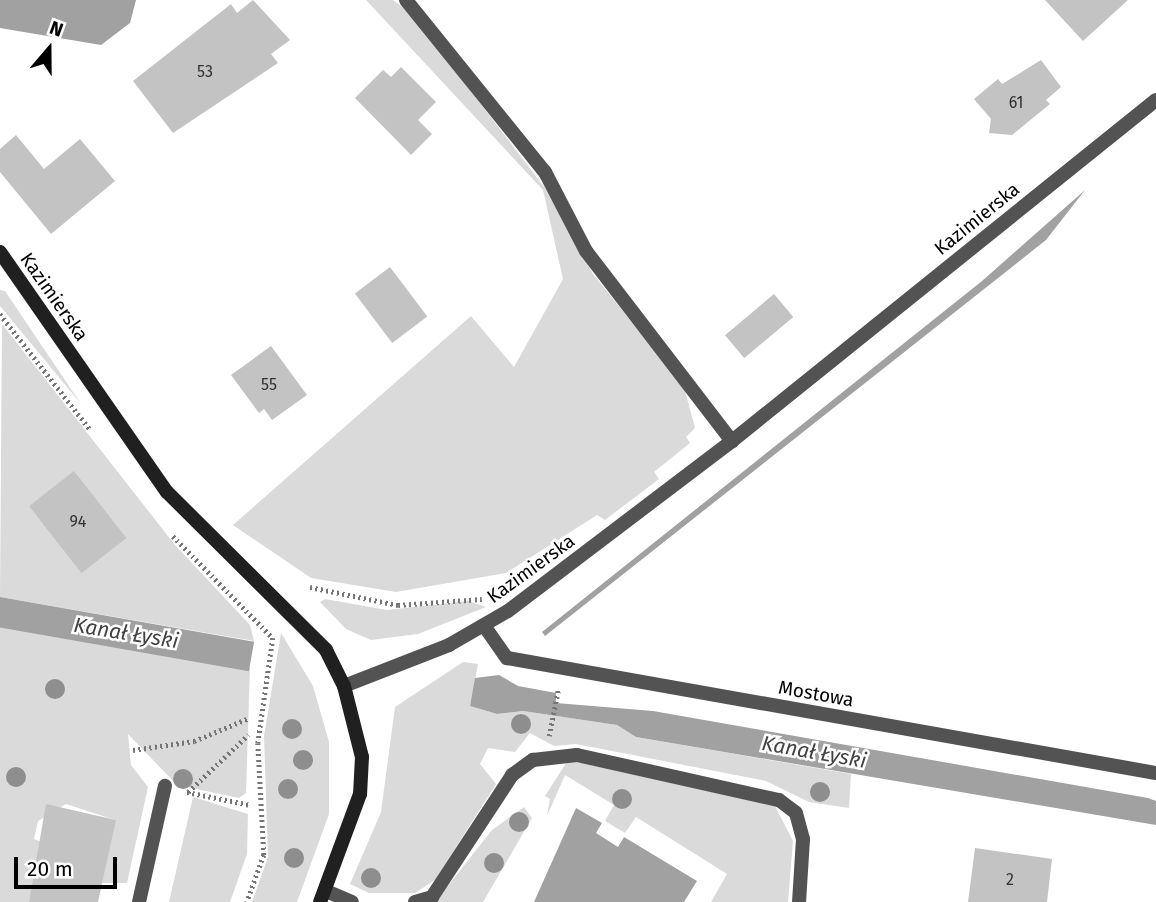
<!DOCTYPE html>
<html>
<head>
<meta charset="utf-8">
<style>
	body { margin:0 }
	#map { position:relative; width:1156px; height:902px; overflow:hidden; background:#fff; font-family:"Fira Sans",sans-serif }
	div>[style] { position:absolute }
	.green>* { inset:0; background:#dadada }
	.water>* { inset:0; background:#a1a1a1; transform-origin:0 0 }
	.building>* { inset:0; background:#c3c3c3; transform-origin:0 0 }
	.path>* { height:4.5px; margin-top:-2.25px; transform-origin:0; background:repeating-linear-gradient(90deg,#757575 0 2px,transparent 0 5.5px) }
	.service>* { height:14px; margin:-7px; padding:0 7px; transform-origin:7px; border-radius:7px; background:#535353 }
	.minor>* { height:14px; margin:-7px; padding:0 7px; transform-origin:7px; border-radius:7px; background:#535353 }
	.secondary>* { height:14px; margin:-7px; padding:0 7px; transform-origin:7px; border-radius:7px; background:#202020 }
	.trees>* { width:20px; height:20px; margin:-10px; border-radius:50%; background:#8e8e8e }
	span { translate:-50% -50%; white-space:nowrap; text-align:center; line-height:1.15; -webkit-text-stroke:5px #fff; paint-order:stroke }
	.number-label { font-size:16px; color:#313131 }
	.number-label span { -webkit-text-stroke-width:0 }
	.street-label { font-size:19px; color:#000 }
	.water-label { font-size:21px; color:#424242; font-style:italic }
	.north { position:absolute; left:14px; top:14px; width:70px; height:70px; -webkit-text-stroke:5px #fff; paint-order:stroke; rotate:20deg; font-size:19px; font-weight:700; line-height:28px; text-align:center; color:#000 }
	.north::after { content:''; display:block; margin:auto; width:24px; height:32px; background:#000; clip-path:polygon(50% 0,100% 100%,50% 72%,0 100%) }
	.scale { position:absolute; left:14px; top:857px; width:103px; height:32px; box-sizing:border-box; border:4px solid #000; border-top:0; padding-left:9px; font-size:21px; line-height:24px; white-space:nowrap; color:#000; -webkit-text-stroke:5px #fff; paint-order:stroke }
</style>
</head>
<body>
<div id="map">
	<div class="green">
		<i style="clip-path:polygon(366px 0,393px 0,411px 13px,545px 188px,593px 274px,684px 387px,695px 428px,686px 437px,690px 443px,654px 472px,659px 479px,605px 520px,597px 515px,506px 573px,396px 592px,311px 578px,233px 525px,471px 316px,514px 367px,563px 279px,543px 190px)"></i>
		<i style="clip-path:polygon(0 290px,5px 291px,81px 404px,0 306px)"></i>
		<i style="clip-path:polygon(2px 324px,175px 545px,250px 625px,254px 641px,0 597px)"></i>
		<i style="clip-path:polygon(325px 599px,387px 610px,468px 601px,486px 607px,418px 634px,371px 640px,346px 629px,320px 602px)"></i>
		<i style="clip-path:polygon(0 627px,250px 667px,246px 793px,239px 798px,177px 785px,128px 734px,131px 765px,148px 787px,127px 883px,102px 883px,115px 820px,66px 804px,38px 821px,34px 839px,42px 842px,29px 902px,0 902px)"></i>
		<i style="clip-path:polygon(281px 633px,313px 686px,329px 742px,329px 814px,297px 902px,252px 902px,268px 857px,264px 736px)"></i>
		<i style="clip-path:polygon(463px 662px,478px 664px,470px 706px,497px 714px,523px 711px,617px 725px,636px 737px,851px 774px,849px 808px,809px 802px,766px 781px,576px 744px,554px 746px,530px 733px,515px 752px,488px 748px,480px 764px,496px 784px,435px 880px,415px 893px,369px 893px,350px 884px,381px 812px,395px 707px)"></i>
		<i style="clip-path:polygon(568px 760px,775px 806px,793px 841px,788px 902px,711px 902px,727px 874px,636px 817px,625px 833px,605px 821px,614px 805px,565px 775px,547px 816px,550px 799px,545px 796px)"></i>
		<i style="clip-path:polygon(193px 797px,248px 814px,247px 854px,230px 902px,169px 902px)"></i>
		<i style="clip-path:polygon(524px 807px,532px 818px,483px 902px,435px 902px,492px 830px)"></i>
	</div>
	<div class="water">
		<i style="clip-path:polygon(0 0,136px 0,130px 23px,101px 45px,0 28px)"></i>
		<i style="clip-path:polygon(1085px 190px,1046px 240px,545px 636px,542px 632px,982px 281px)"></i>
		<i style="left:0;top:597px;width:258px;height:30px;rotate:10deg"></i>
		<i style="clip-path:polygon(499px 675px,518px 686px,556px 693px,556px 703px,653px 711px,1148px 798px,1156px 801px,1156px 825px,636px 737px,617px 725px,523px 711px,497px 714px,470px 706px,475px 678px)"></i>
		<i style="clip-path:polygon(576px 808px,602px 823px,596px 833px,618px 847px,624px 837px,697px 881px,684px 902px,534px 902px)"></i>
	</div>
	<div class="building">
		<i style="clip-path:polygon(253px 0,290px 40px,271px 54px,278px 63px,173px 133px,133px 81px,231px 4px,237px 13px)"></i>
		<i style="clip-path:polygon(1045px 0,1128px 0,1083px 41px)"></i>
		<i style="clip-path:polygon(1041px 60px,1061px 87px,1046px 100px,1050px 104px,1012px 135px,989px 133px,991px 119px,974px 99px,998px 79px,1002px 84px)"></i>
		<i style="clip-path:polygon(401px 67px,436px 102px,418px 120px,432px 134px,411px 155px,355px 98px,383px 70px,391px 77px)"></i>
		<i style="clip-path:polygon(16px 135px,44px 169px,80px 139px,115px 181px,51px 234px,0 172px,0 149px)"></i>
		<i style="left:390px;top:267px;width:62px;height:44px;rotate:53deg"></i>
		<i style="left:774px;top:294px;width:30px;height:64px;rotate:50deg"></i>
		<i style="clip-path:polygon(271px 346px,307px 395px,272px 420px,264px 409px,259px 413px,231px 375px)"></i>
		<i style="left:74px;top:471px;width:85px;height:57px;rotate:52deg"></i>
		<i style="clip-path:polygon(46px 804px,116px 820px,98px 902px,29px 902px)"></i>
		<i style="clip-path:polygon(975px 848px,1052px 859px,1047px 902px,968px 902px)"></i>
	</div>
	<div class="path">
		<i style="left:0;top:314px;width:146px;rotate:52deg"></i>
		<i style="left:173px;top:536px;width:143px;rotate:45.6deg"></i>
		<i style="left:273px;top:638px;width:106px;rotate:98.1deg"></i>
		<i style="left:258px;top:743px;width:112px;rotate:86.9deg"></i>
		<i style="left:264px;top:855px;width:50px;rotate:109.9deg"></i>
		<i style="left:310px;top:587px;width:90px;rotate:11.6deg"></i>
		<i style="left:398px;top:605px;width:84px;rotate:-4.1deg"></i>
		<i style="left:549px;top:736px;width:47px;rotate:-78.9deg"></i>
		<i style="left:133px;top:750px;width:62px;rotate:-8.4deg"></i>
		<i style="left:194px;top:741px;width:60px;rotate:-22.7deg"></i>
		<i style="left:187px;top:792px;width:65px;rotate:11.5deg"></i>
		<i style="left:188px;top:792px;width:83px;rotate:-43.5deg"></i>
	</div>
	<div class="service">
		<i style="left:485px;top:627px;width:38px;rotate:55deg"></i>
		<i style="left:507px;top:658px;width:659px;rotate:10.05deg"></i>
		<i style="left:326px;top:891px;width:28px;rotate:23deg"></i>
		<i style="left:139px;top:902px;width:119px;rotate:-77.4deg"></i>
		<i style="left:415px;top:902px;width:18px;rotate:-16deg"></i>
		<i style="left:432px;top:897px;width:146px;rotate:-56.7deg"></i>
		<i style="left:512px;top:775px;width:26px;rotate:-36deg"></i>
		<i style="left:533px;top:760px;width:44px;rotate:-6.5deg"></i>
		<i style="left:577px;top:755px;width:207px;rotate:12.6deg"></i>
		<i style="left:779px;top:800px;width:21px;rotate:37deg"></i>
		<i style="left:796px;top:813px;width:27px;rotate:75deg"></i>
		<i style="left:803px;top:839px;width:63px;rotate:93.6deg"></i>
	</div>
	<div class="minor">
		<i style="left:406px;top:0;width:221px;rotate:51.1deg"></i>
		<i style="left:545px;top:172px;width:89px;rotate:62.6deg"></i>
		<i style="left:586px;top:251px;width:240px;rotate:52.5deg"></i>
		<i style="left:344px;top:686px;width:113px;rotate:-21.3deg"></i>
		<i style="left:449px;top:645px;width:68px;rotate:-30deg"></i>
		<i style="left:508px;top:611px;width:281px;rotate:-37.2deg"></i>
		<i style="left:732px;top:441px;width:544px;rotate:-38.81deg"></i>
	</div>
	<div class="secondary">
		<i style="left:0;top:252px;width:292px;rotate:55.2deg"></i>
		<i style="left:167px;top:492px;width:224px;rotate:44.8deg"></i>
		<i style="left:326px;top:650px;width:40px;rotate:63.4deg"></i>
		<i style="left:344px;top:686px;width:73px;rotate:75.8deg"></i>
		<i style="left:362px;top:757px;width:37px;rotate:93deg"></i>
		<i style="left:360px;top:794px;width:115px;rotate:110.3deg"></i>
	</div>
	<div class="trees">
		<i style="left:55px;top:689px"></i>
		<i style="left:521px;top:724px"></i>
		<i style="left:292px;top:729px"></i>
		<i style="left:303px;top:760px"></i>
		<i style="left:16px;top:777px"></i>
		<i style="left:183px;top:779px"></i>
		<i style="left:288px;top:789px"></i>
		<i style="left:820px;top:792px"></i>
		<i style="left:622px;top:799px"></i>
		<i style="left:519px;top:822px"></i>
		<i style="left:294px;top:858px"></i>
		<i style="left:494px;top:863px"></i>
		<i style="left:371px;top:878px"></i>
	</div>
	<div class="number-label">
		<span style="left:205px;top:72px">53</span>
		<span style="left:1016px;top:103px">61</span>
		<span style="left:269px;top:385px">55</span>
		<span style="left:78px;top:522px">94</span>
		<span style="left:1010px;top:880px">2</span>
	</div>
	<div class="street-label">
		<span style="left:977px;top:219px;rotate:-39deg">Kazimierska</span>
		<span style="left:54px;top:297px;rotate:55deg">Kazimierska</span>
		<span style="left:531px;top:569px;rotate:-36deg">Kazimierska</span>
		<span style="left:816px;top:694px;rotate:10deg">Mostowa</span>
	</div>
	<div class="water-label">
		<span style="left:126px;top:633px;rotate:9deg">Kanał Łyski</span>
		<span style="left:814px;top:752px;rotate:10deg">Kanał Łyski</span>
	</div>
	<div class="north">N</div>
	<div class="scale">20 m</div>
</div>
</body>
</html>
